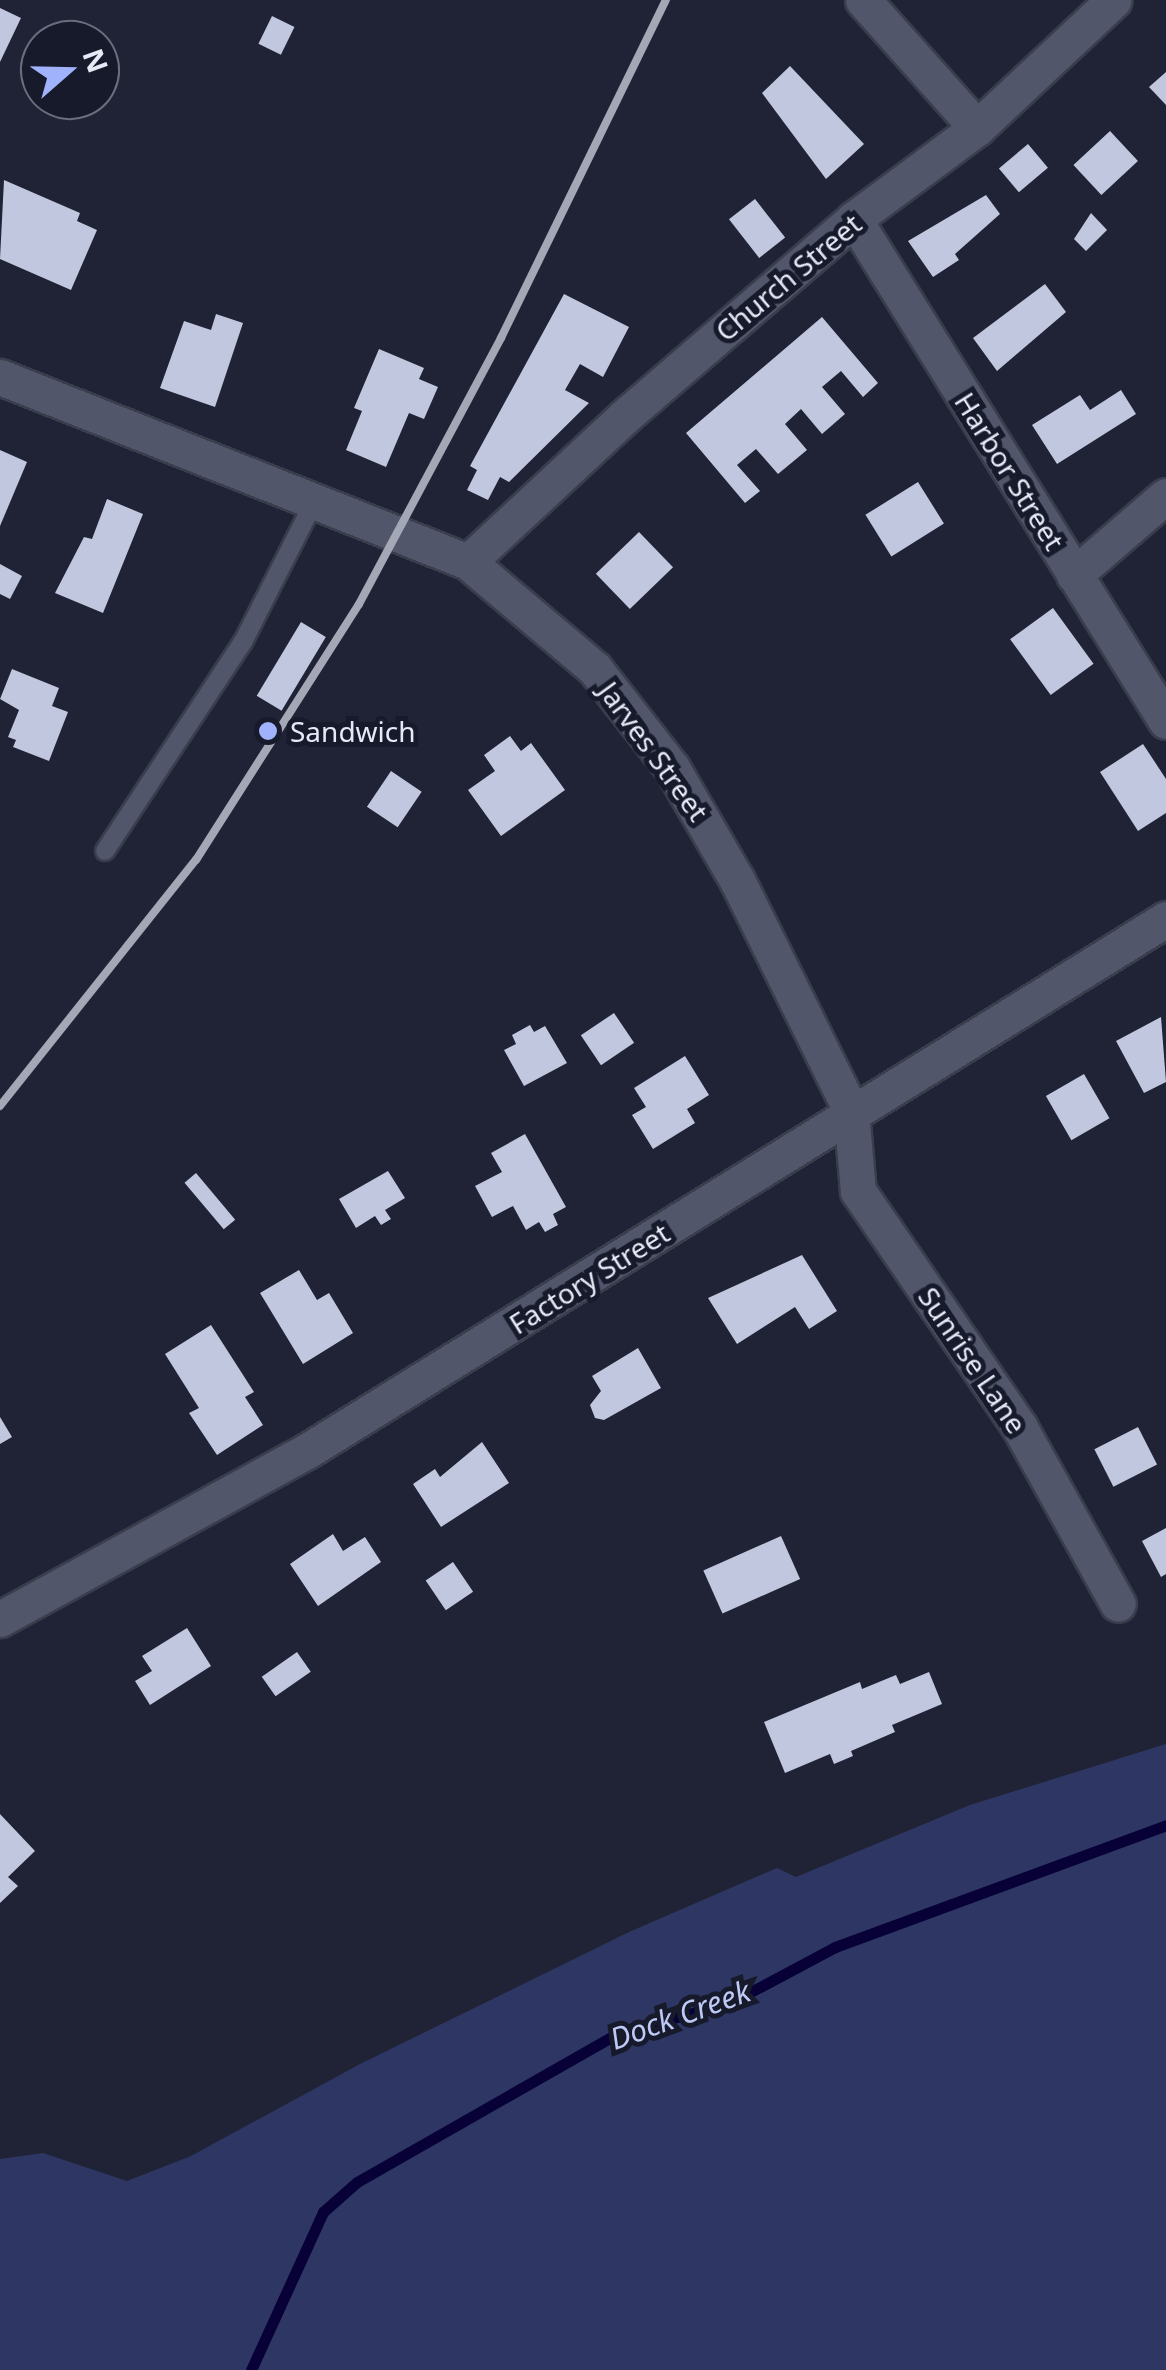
<!DOCTYPE html>
<html>
<head>
<meta charset="utf-8">
<style>
	body { margin:0 }
	#map { position:relative; width:1166px; height:2370px; overflow:hidden; background:#1f2335; font-family:"Noto Sans",sans-serif }
	div>[style] { position:absolute }
	.green>* { inset:0; background:#2e3763 }
	.stream>* { height:11px; margin:-5.5px; padding:0 5.5px; transform-origin:5.5px; border-radius:5.5px; background:#070138 }
	.building>* { inset:0; background:#c0c7df; transform-origin:0 0 }
	.roads { filter:drop-shadow(2px 0 #3a3d4c) drop-shadow(-2px 0 #3a3d4c) drop-shadow(0 2px #3a3d4c) drop-shadow(0 -2px #3a3d4c) }
	.lane>* { height:18px; margin:-9px; padding:0 9px; transform-origin:9px; border-radius:9px; background:#51566b }
	.street>* { height:35px; margin:-17.5px; padding:0 17.5px; transform-origin:17.5px; border-radius:17.5px; background:#51566b }
	.rail>* { height:8px; margin:-4px; padding:0 4px; transform-origin:4px; border-radius:4px; background:#a4a7b6 }
	.dots>* { width:28px; height:28px; translate:-50% -50%; box-sizing:border-box; border:5px solid #161a2b; border-radius:50% }
	span { translate:-50% -50%; white-space:nowrap; text-align:center; line-height:1.15; -webkit-text-stroke:10px #161a2b; paint-order:stroke }
	.street-label { font-size:28px; color:#e6e9f6 }
	.poi-label { font-size:28px; color:#e6e9f6 }
	.left { translate:0 -50%; text-align:left }
	.water-label { font-size:30px; color:#bec9f5; font-style:italic }
	.north { position:absolute; left:20px; top:20px; width:100px; height:100px; box-sizing:border-box; background:#161a2b; border:2px solid #696d7c; border-radius:50%; rotate:70deg; font-size:28px; font-weight:700; line-height:40px; text-align:center; color:#e6e9f6 }
	.north::after { content:''; display:block; margin:auto; width:35px; height:45px; background:#a1b2fd; clip-path:polygon(50% 0,100% 100%,50% 72%,0 100%) }
</style>
</head>
<body>
<div id="map">
	<div class="green">
		<i style="clip-path:polygon(1166px 1744px,1166px 2370px,0 2370px,0 2159px,43px 2153px,127px 2181px,191px 2156px,360px 2064px,629px 1932px,777px 1868px,796px 1877px,970px 1805px)"></i>
	</div>
	<div class="stream">
		<i style="left:251px;top:2370px;width:174px;rotate:-65.5deg"></i>
		<i style="left:323px;top:2212px;width:45px;rotate:-41.4deg"></i>
		<i style="left:357px;top:2182px;width:305px;rotate:-29.7deg"></i>
		<i style="left:622px;top:2031px;width:109px;rotate:-14.3deg"></i>
		<i style="left:728px;top:2004px;width:121px;rotate:-28deg"></i>
		<i style="left:835px;top:1947px;width:353px;rotate:-20.2deg"></i>
	</div>
	<div class="building">
		<i style="clip-path:polygon(0 8px,21px 18px,0 62px)"></i>
		<i style="left:272px;top:16px;width:25px;height:31px;rotate:26deg"></i>
		<i style="clip-path:polygon(790px 66px,864px 144px,826px 179px,762px 93px)"></i>
		<i style="clip-path:polygon(1166px 72px,1166px 105px,1149px 87px)"></i>
		<i style="left:1110px;top:131px;width:41px;height:50px;rotate:47deg"></i>
		<i style="left:1028px;top:144px;width:31px;height:38px;rotate:50deg"></i>
		<i style="clip-path:polygon(4px 180px,80px 213px,77px 221px,97px 230px,71px 290px,0 259px)"></i>
		<i style="clip-path:polygon(986px 195px,1000px 214px,955px 254px,959px 260px,933px 277px,908px 241px)"></i>
		<i style="left:755px;top:199px;width:49px;height:33px;rotate:52deg"></i>
		<i style="clip-path:polygon(1091px 213px,1107px 230px,1086px 251px,1074px 239px)"></i>
		<i style="clip-path:polygon(1045px 284px,1066px 312px,997px 371px,973px 338px)"></i>
		<i style="clip-path:polygon(564px 294px,629px 327px,603px 377px,580px 364px,565px 390px,589px 403px,509px 482px,500px 477px,488px 500px,467px 490px,477px 470px,470px 466px)"></i>
		<i style="clip-path:polygon(216px 314px,243px 323px,215px 407px,160px 388px,184px 321px,211px 330px)"></i>
		<i style="clip-path:polygon(822px 317px,878px 383px,863px 397px,841px 371px,822px 387px,845px 414px,822px 434px,801px 409px,785px 424px,807px 450px,778px 474px,756px 449px,737px 465px,760px 491px,745px 503px,686px 433px)"></i>
		<i style="clip-path:polygon(379px 349px,424px 368px,419px 379px,438px 387px,424px 419px,409px 413px,386px 467px,346px 450px,362px 411px,354px 408px)"></i>
		<i style="clip-path:polygon(1121px 390px,1136px 414px,1057px 464px,1032px 425px,1080px 395px,1090px 410px)"></i>
		<i style="clip-path:polygon(0 450px,27px 462px,0 526px)"></i>
		<i style="left:918px;top:482px;width:49px;height:62px;rotate:58deg"></i>
		<i style="clip-path:polygon(107px 499px,143px 514px,103px 613px,55px 593px,84px 537px,92px 539px)"></i>
		<i style="left:639px;top:532px;width:49px;height:60px;rotate:46deg"></i>
		<i style="clip-path:polygon(0 564px,22px 576px,10px 599px,0 594px)"></i>
		<i style="left:1053px;top:608px;width:69px;height:53px;rotate:54deg"></i>
		<i style="left:301px;top:622px;width:29px;height:86px;rotate:31deg"></i>
		<i style="clip-path:polygon(12px 669px,59px 688px,52px 706px,68px 712px,49px 761px,13px 747px,16px 740px,8px 737px,19px 710px,0 699px)"></i>
		<i style="clip-path:polygon(510px 736px,521px 751px,531px 743px,565px 790px,501px 836px,468px 790px,495px 771px,484px 755px)"></i>
		<i style="clip-path:polygon(1143px 744px,1166px 779px,1166px 813px,1138px 831px,1100px 772px)"></i>
		<i style="left:391px;top:771px;width:37px;height:43px;rotate:34deg"></i>
		<i style="left:614px;top:1013px;width:36px;height:40px;rotate:56deg"></i>
		<i style="clip-path:polygon(1161px 1017px,1166px 1082px,1144px 1093px,1116px 1041px)"></i>
		<i style="clip-path:polygon(530px 1025px,534px 1032px,545px 1026px,567px 1063px,524px 1086px,504px 1050px,516px 1044px,512px 1035px)"></i>
		<i style="clip-path:polygon(685px 1056px,709px 1095px,687px 1109px,695px 1123px,653px 1149px,632px 1115px,646px 1107px,634px 1088px)"></i>
		<i style="left:1084px;top:1074px;width:51px;height:44px;rotate:60deg"></i>
		<i style="clip-path:polygon(525px 1134px,566px 1207px,553px 1214px,558px 1225px,545px 1232px,539px 1222px,526px 1230px,513px 1206px,492px 1217px,475px 1186px,502px 1172px,491px 1153px)"></i>
		<i style="clip-path:polygon(388px 1171px,405px 1198px,385px 1210px,391px 1219px,381px 1225px,375px 1216px,356px 1228px,339px 1199px)"></i>
		<i style="left:196px;top:1173px;width:61px;height:15px;rotate:50deg"></i>
		<i style="clip-path:polygon(802px 1255px,837px 1311px,809px 1329px,795px 1307px,737px 1344px,708px 1298px)"></i>
		<i style="clip-path:polygon(299px 1270px,317px 1300px,329px 1293px,353px 1333px,303px 1364px,260px 1293px)"></i>
		<i style="clip-path:polygon(211px 1325px,254px 1392px,245px 1397px,263px 1425px,217px 1455px,189px 1413px,199px 1408px,165px 1354px)"></i>
		<i style="clip-path:polygon(638px 1348px,661px 1388px,604px 1420px,595px 1418px,590px 1405px,601px 1391px,592px 1376px)"></i>
		<i style="clip-path:polygon(0 1417px,12px 1437px,0 1444px)"></i>
		<i style="left:1138px;top:1427px;width:42px;height:49px;rotate:63deg"></i>
		<i style="clip-path:polygon(482px 1442px,509px 1483px,441px 1527px,413px 1484px,435px 1469px,440px 1477px)"></i>
		<i style="clip-path:polygon(1166px 1528px,1166px 1574px,1161px 1577px,1142px 1541px)"></i>
		<i style="clip-path:polygon(333px 1534px,343px 1551px,365px 1537px,381px 1562px,318px 1606px,290px 1564px)"></i>
		<i style="left:781px;top:1536px;width:47px;height:85px;rotate:66deg"></i>
		<i style="left:453px;top:1562px;width:36px;height:33px;rotate:56deg"></i>
		<i style="clip-path:polygon(187px 1628px,211px 1666px,150px 1705px,135px 1681px,152px 1671px,142px 1656px)"></i>
		<i style="left:297px;top:1652px;width:24px;height:43px;rotate:55deg"></i>
		<i style="clip-path:polygon(929px 1672px,942px 1704px,892px 1725px,895px 1732px,851px 1751px,853px 1756px,834px 1764px,830px 1754px,785px 1773px,764px 1722px,860px 1682px,862px 1689px,896px 1675px,900px 1684px)"></i>
		<i style="clip-path:polygon(0 1814px,35px 1851px,8px 1877px,18px 1886px,0 1903px)"></i>
	</div>
	<div class="roads">
		<div class="lane">
			<i style="left:105px;top:851px;width:250px;rotate:-56.6deg"></i>
			<i style="left:243px;top:642px;width:155px;rotate:-63.1deg"></i>
		</div>
		<div class="street">
			<i style="left:863px;top:0;width:171px;rotate:48.3deg"></i>
			<i style="left:854px;top:219px;width:591px;rotate:58.14deg"></i>
			<i style="left:0;top:377px;width:503px;rotate:21.57deg"></i>
			<i style="left:468px;top:562px;width:166px;rotate:40.1deg"></i>
			<i style="left:595px;top:669px;width:125px;rotate:52.1deg"></i>
			<i style="left:672px;top:768px;width:129px;rotate:59.9deg"></i>
			<i style="left:737px;top:880px;width:258px;rotate:63.7deg"></i>
			<i style="left:851px;top:1111px;width:80px;rotate:85deg"></i>
			<i style="left:858px;top:1191px;width:287px;rotate:55.6deg"></i>
			<i style="left:1020px;top:1428px;width:201px;rotate:60.9deg"></i>
			<i style="left:468px;top:562px;width:214px;rotate:-42.9deg"></i>
			<i style="left:625px;top:416px;width:302px;rotate:-40.7deg"></i>
			<i style="left:854px;top:219px;width:153px;rotate:-36.5deg"></i>
			<i style="left:977px;top:128px;width:187px;rotate:-43.1deg"></i>
			<i style="left:1074px;top:575px;width:121px;rotate:-40.7deg"></i>
			<i style="left:0;top:1619px;width:350px;rotate:-28.7deg"></i>
			<i style="left:307px;top:1451px;width:1010px;rotate:-31.77deg"></i>
		</div>
	</div>
	<div class="rail">
		<i style="left:0;top:1106px;width:315px;rotate:-51.5deg"></i>
		<i style="left:196px;top:860px;width:303px;rotate:-57.5deg"></i>
		<i style="left:359px;top:604px;width:302px;rotate:-61.9deg"></i>
		<i style="left:501px;top:338px;width:376px;rotate:-64deg"></i>
	</div>
	<div class="dots">
		<i style="left:268px;top:731px;background:#a1b2fd"></i>
	</div>
	<div class="street-label">
		<span style="left:788px;top:277px;rotate:-40deg">Church Street</span>
		<span style="left:1010px;top:471px;rotate:58deg">Harbor Street</span>
		<span style="left:654px;top:751px;rotate:54deg">Jarves Street</span>
		<span style="left:589px;top:1278px;rotate:-32deg">Factory Street</span>
		<span style="left:973px;top:1360px;rotate:56deg">Sunrise Lane</span>
	</div>
	<div class="poi-label">
		<span class="left" style="left:290px;top:731px">Sandwich</span>
	</div>
	<div class="water-label">
		<span style="left:680px;top:2015px;rotate:-20deg">Dock Creek</span>
	</div>
	<div class="north">N</div>
</div>
</body>
</html>
